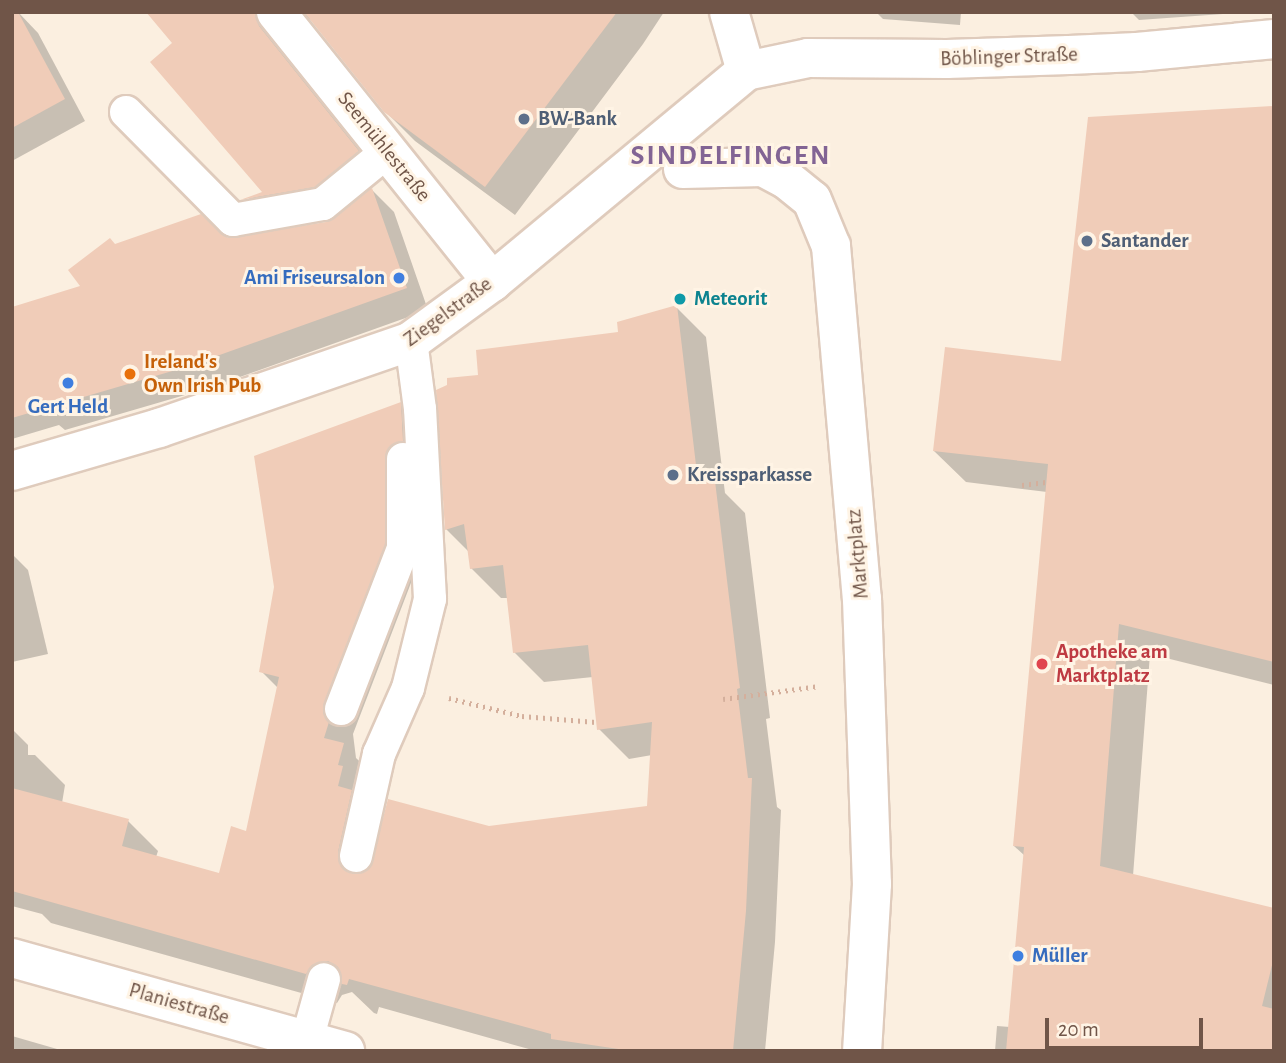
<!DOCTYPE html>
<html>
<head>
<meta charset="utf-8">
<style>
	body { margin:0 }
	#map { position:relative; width:1286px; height:1063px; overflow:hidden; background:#fbefe0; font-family:"Alegreya Sans",sans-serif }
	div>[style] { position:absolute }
	.shadow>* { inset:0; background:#0003 }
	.building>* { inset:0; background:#f0ccb8 }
	.path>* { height:4.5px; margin-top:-2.25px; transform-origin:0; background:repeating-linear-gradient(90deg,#d4af9c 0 2px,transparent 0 7px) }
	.roads { filter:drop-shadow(2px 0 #dfcbbc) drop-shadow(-2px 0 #dfcbbc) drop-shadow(0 2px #dfcbbc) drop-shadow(0 -2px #dfcbbc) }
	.service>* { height:32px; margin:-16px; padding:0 16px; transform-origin:16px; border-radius:16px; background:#fff }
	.pedestrian>* { height:38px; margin:-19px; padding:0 19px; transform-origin:19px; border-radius:19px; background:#fff }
	.minor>* { height:38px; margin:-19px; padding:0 19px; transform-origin:19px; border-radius:19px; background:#fff }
	.secondary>* { height:38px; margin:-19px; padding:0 19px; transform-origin:19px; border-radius:19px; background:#fff }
	.dots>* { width:19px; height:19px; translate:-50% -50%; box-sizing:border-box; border:4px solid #fff4e5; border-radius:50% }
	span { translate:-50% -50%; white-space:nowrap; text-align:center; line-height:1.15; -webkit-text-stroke:6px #fff4e5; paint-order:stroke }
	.street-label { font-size:21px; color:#705548 }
	.service-label { font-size:21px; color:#4e5e75; font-weight:700 }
	.left { translate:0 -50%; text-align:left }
	.shop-label { font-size:21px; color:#366cbe; font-weight:700 }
	.right { translate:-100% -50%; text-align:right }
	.culture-label { font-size:21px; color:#0d838f; font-weight:700 }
	.food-label { font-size:21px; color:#c56008; font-weight:700 }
	.health-label { font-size:21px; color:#be3a42; font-weight:700 }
	.district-label { font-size:28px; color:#826494; font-weight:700; letter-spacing:2px }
	.frame { position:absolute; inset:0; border:14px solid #705548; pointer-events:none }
	.scale { position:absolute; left:1045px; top:1018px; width:158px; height:32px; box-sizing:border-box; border:4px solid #705548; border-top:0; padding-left:9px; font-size:21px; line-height:24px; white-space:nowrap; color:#705548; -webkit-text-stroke:5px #fff4e5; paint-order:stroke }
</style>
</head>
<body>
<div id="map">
	<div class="shadow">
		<i style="clip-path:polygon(18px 12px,38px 33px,85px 121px,12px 161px,12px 13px)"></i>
		<i style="clip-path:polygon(246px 12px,275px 12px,284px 53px,383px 177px,370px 188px,394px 212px,428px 310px,209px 388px,65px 430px,59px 425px,12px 439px,12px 308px,83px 287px,115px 246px,228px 239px,327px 224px,344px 211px,267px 225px,243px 201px,265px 193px)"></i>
		<i style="clip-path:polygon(284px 12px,664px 12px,643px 44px,515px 215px,415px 141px,385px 111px,313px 20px)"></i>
		<i style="clip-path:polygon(876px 12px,961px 12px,960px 25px,883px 19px)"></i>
		<i style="clip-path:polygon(1131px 12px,1251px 12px,1139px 20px)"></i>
		<i style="clip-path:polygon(1274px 107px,1274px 685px,1150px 654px,1133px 876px,1274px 910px,1274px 1051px,995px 1051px,997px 1026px,1010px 1027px,1025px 856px,1014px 846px,1047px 492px,966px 482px,934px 451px,1062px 363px)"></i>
		<i style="clip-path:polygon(676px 307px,706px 337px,725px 493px,745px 513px,770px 718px,766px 719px,777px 807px,781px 810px,775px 942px,765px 1051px,536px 1051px,379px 1007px,377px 1014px,374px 1013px,352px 992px,342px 995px,337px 1003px,51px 923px,42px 914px,12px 906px,12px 729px,28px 745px,28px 755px,35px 755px,65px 785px,62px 803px,128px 821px,158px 851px,156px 857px,220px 875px,247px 833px,278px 688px,261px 671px,400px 404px,430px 434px,414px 575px,353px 734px,356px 758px,373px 774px,369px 809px,383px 823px,489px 827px,649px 807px,652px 755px,629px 759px,599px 729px,593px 677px,544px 682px,514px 652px,508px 598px,501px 598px,471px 568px,469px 552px,446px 529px,480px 376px,620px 333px)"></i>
		<i style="clip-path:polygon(12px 554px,28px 570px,48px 654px,12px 662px)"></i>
		<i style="clip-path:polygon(12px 1036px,64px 1051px,12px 1051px)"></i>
	</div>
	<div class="building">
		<i style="clip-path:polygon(12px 12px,18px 12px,65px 99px,12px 128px)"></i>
		<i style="clip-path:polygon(146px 12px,255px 12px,259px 26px,359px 151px,315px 187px,240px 200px,262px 192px,150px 62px,172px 43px)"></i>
		<i style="clip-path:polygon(304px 12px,617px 12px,485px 187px,384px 112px)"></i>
		<i style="clip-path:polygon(1274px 106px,1274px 662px,1119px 624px,1100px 866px,1274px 908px,1274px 957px,1262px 1006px,1274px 1009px,1274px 1051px,1006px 1051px,1024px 847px,1013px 846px,1048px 464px,933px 451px,945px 347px,1061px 361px,1088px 117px)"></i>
		<i style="clip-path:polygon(372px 188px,407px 288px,186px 367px,12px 418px,12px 307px,80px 286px,68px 270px,110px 238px,115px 244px,201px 214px,228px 238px,326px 222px)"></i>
		<i style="clip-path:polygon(677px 305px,698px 482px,715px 481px,740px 688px,737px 689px,748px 778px,752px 778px,746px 911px,733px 1051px,632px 1051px,551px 1039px,551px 1034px,349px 979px,347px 985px,342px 984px,338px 967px,328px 961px,312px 965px,306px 974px,12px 891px,12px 788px,129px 819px,122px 846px,219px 873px,231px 826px,246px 831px,279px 677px,259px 672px,274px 587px,254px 456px,401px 402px,403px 441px,393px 444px,385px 459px,385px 545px,324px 703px,323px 713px,329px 722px,324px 738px,344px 743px,338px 765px,343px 766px,338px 786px,352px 790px,338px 852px,339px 862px,353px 874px,362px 873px,370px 868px,388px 799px,489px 826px,647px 806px,652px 722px,597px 730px,588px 645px,513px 653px,503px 565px,470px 569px,464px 524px,445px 530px,436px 390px,447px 385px,447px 378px,478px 375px,476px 350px,618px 332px,617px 322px)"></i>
	</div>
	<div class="path">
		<i style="left:1022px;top:485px;width:24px;rotate:-7deg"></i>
		<i style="left:449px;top:698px;width:75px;rotate:13.9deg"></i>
		<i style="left:522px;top:716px;width:74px;rotate:4.6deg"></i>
		<i style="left:723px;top:699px;width:97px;rotate:-7.7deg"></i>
	</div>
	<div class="roads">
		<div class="service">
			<i style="left:126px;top:112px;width:152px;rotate:45.3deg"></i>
			<i style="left:233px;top:220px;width:91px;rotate:-10.1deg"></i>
			<i style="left:323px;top:204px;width:84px;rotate:-39.2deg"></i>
			<i style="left:341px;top:709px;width:173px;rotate:-68.9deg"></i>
			<i style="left:403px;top:548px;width:89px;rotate:-90deg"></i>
			<i style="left:356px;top:856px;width:105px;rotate:-77.3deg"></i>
			<i style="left:379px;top:754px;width:72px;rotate:-66.3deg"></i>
			<i style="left:408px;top:688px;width:92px;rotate:-76.1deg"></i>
			<i style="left:430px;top:599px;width:190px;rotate:-93deg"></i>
			<i style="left:420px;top:409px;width:69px;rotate:-97.5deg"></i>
			<i style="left:307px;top:1040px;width:63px;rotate:-74.4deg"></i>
		</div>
		<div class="pedestrian">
			<i style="left:683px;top:169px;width:80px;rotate:-1.4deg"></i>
			<i style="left:763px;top:167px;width:26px;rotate:28deg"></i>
			<i style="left:786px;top:179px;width:33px;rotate:39deg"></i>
			<i style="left:812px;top:200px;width:50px;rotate:67.6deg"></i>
			<i style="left:831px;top:246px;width:354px;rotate:85deg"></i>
			<i style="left:862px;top:599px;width:285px;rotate:88deg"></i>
			<i style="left:872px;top:884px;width:167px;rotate:93.4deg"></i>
		</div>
		<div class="minor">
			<i style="left:276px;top:12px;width:346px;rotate:51.3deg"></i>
			<i style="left:729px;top:12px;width:61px;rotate:73.9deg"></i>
			<i style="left:12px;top:958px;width:346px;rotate:15.6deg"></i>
		</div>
		<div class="secondary">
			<i style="left:12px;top:471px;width:153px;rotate:-16.3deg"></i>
			<i style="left:159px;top:428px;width:267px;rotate:-19deg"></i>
			<i style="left:411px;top:341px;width:100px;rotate:-36.1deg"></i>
			<i style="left:492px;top:282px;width:330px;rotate:-39.7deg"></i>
			<i style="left:746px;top:71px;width:63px;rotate:-11.8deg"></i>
			<i style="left:808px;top:58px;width:139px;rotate:0.4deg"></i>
			<i style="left:947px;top:59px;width:122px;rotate:-1.9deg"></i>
			<i style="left:1069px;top:55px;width:68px;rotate:-2.5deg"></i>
			<i style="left:1137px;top:52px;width:138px;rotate:-5.4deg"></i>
		</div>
	</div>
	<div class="dots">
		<i style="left:524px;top:119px;background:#5c6f8a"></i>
		<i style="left:1087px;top:241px;background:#5c6f8a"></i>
		<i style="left:399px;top:278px;background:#3f7fe0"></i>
		<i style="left:680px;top:299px;background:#0f9aa8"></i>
		<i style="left:130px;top:374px;background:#e8710a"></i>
		<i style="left:68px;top:383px;background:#3f7fe0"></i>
		<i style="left:673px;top:475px;background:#5c6f8a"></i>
		<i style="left:1042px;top:664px;background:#e0444e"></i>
		<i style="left:1018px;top:956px;background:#3f7fe0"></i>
	</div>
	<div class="street-label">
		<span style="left:1009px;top:57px;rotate:-2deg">Böblinger Straße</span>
		<span style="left:384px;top:147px;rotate:51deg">Seemühlestraße</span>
		<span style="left:448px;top:312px;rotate:-36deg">Ziegelstraße</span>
		<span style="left:858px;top:554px;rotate:-95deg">Marktplatz</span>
		<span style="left:179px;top:1004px;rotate:16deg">Planiestraße</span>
	</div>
	<div class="service-label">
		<span class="left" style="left:538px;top:119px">BW-Bank</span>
		<span class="left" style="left:1101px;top:241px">Santander</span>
		<span class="left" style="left:687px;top:475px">Kreissparkasse</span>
	</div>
	<div class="shop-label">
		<span class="right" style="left:385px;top:278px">Ami Friseursalon</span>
		<span style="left:68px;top:407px">Gert Held</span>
		<span class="left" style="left:1032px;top:956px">Müller</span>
	</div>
	<div class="culture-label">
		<span class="left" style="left:694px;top:299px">Meteorit</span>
	</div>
	<div class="food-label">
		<span class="left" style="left:144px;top:374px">Ireland's<br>Own Irish Pub</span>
	</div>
	<div class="health-label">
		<span class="left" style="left:1056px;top:664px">Apotheke am<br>Marktplatz</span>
	</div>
	<div class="district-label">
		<span style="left:731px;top:156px">SINDELFINGEN</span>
	</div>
	<div class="frame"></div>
	<div class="scale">20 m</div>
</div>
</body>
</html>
